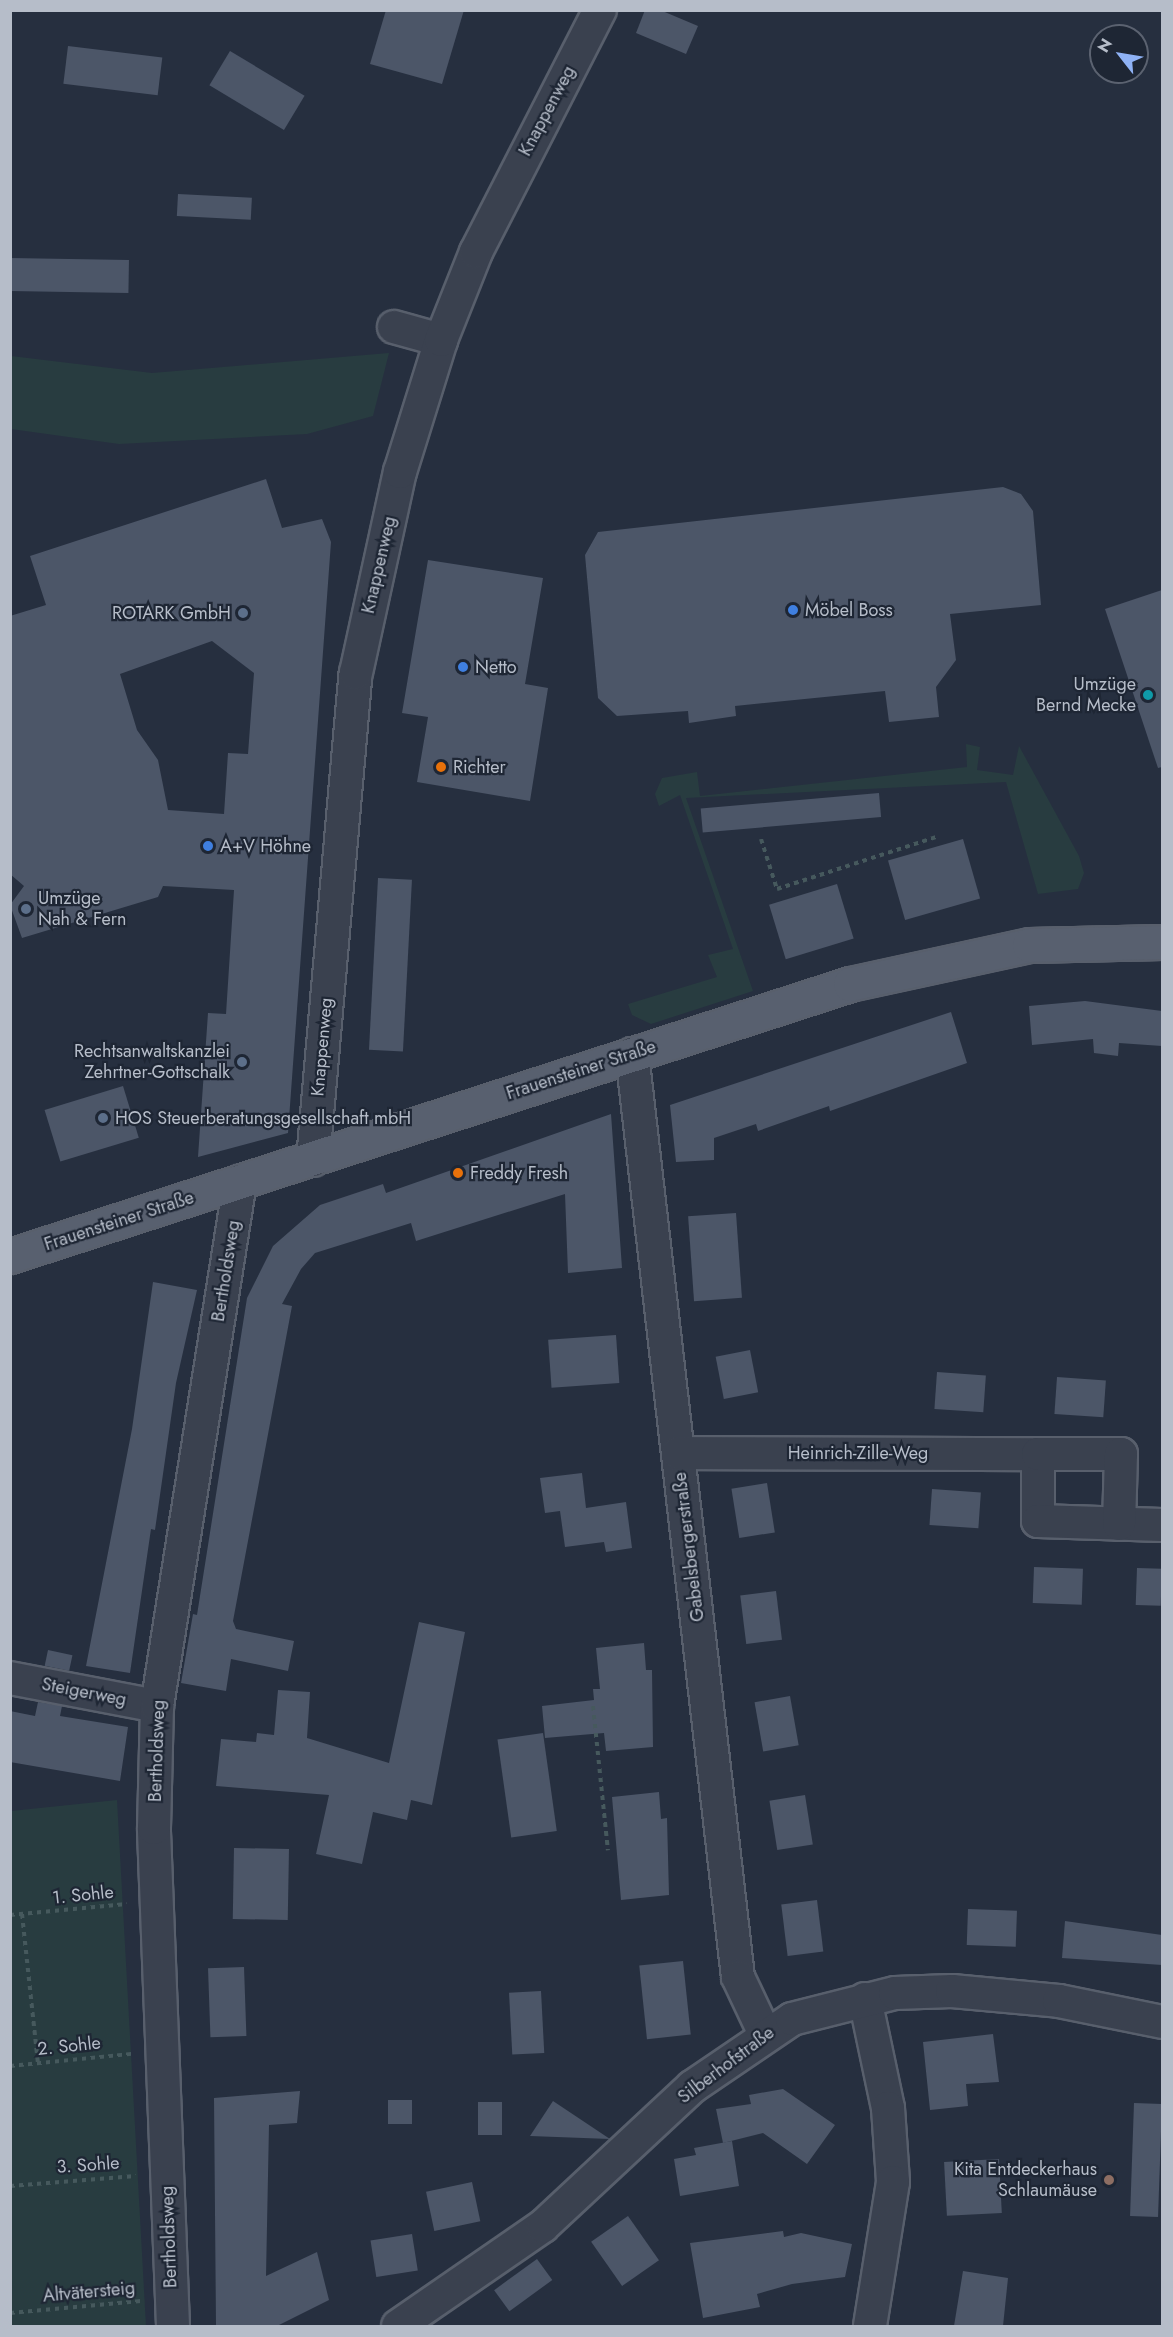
<!DOCTYPE html>
<html>
<head>
<meta charset="utf-8">
<style>
	body { margin:0 }
	#map { position:relative; width:1173px; height:2337px; overflow:hidden; background:#262f3f; font-family:Jost,sans-serif }
	div>[style] { position:absolute }
	.green>* { inset:0; background:#283c40 }
	.building>* { inset:0; background:#4c5668; transform-origin:0 0 }
	.path>* { height:4px; margin-top:-2px; transform-origin:0; background:repeating-linear-gradient(90deg,#46595d 0 4.5px,transparent 0 9px) }
	.roads { filter:drop-shadow(2px 0 #585f6c) drop-shadow(-2px 0 #585f6c) drop-shadow(0 2px #585f6c) drop-shadow(0 -2px #585f6c) }
	.minor>* { height:32px; margin:-16px; padding:0 16px; transform-origin:16px; border-radius:16px; background:#3a414f }
	.major>* { height:33px; margin:-16.5px; padding:0 16.5px; transform-origin:16.5px; border-radius:16.5px; background:#58606f }
	.dots>* { width:16px; height:16px; translate:-50% -50%; box-sizing:border-box; border:3px solid #1e2634; border-radius:50% }
	span { translate:-50% -50%; white-space:nowrap; text-align:center; line-height:1.15; -webkit-text-stroke:4.5px #1e2634; paint-order:stroke }
	.street-label { font-size:18px; color:#b6bdc9 }
	.poi-label { font-size:18px; color:#b6bdc9 }
	.left { translate:0 -50%; text-align:left }
	.right { translate:-100% -50%; text-align:right }
	.frame { position:absolute; inset:0; border:12px solid #b6bdc9; pointer-events:none }
	.north { position:absolute; left:1089px; top:24px; width:60px; height:60px; box-sizing:border-box; background:#1e2634; border:2px solid #5b6270; border-radius:50%; rotate:301deg; font-size:16px; font-weight:700; line-height:24px; text-align:center; color:#b6bdc9 }
	.north::after { content:''; display:block; margin:auto; width:21px; height:27px; background:#8fb2f5; clip-path:polygon(50% 0,100% 100%,50% 72%,0 100%) }
</style>
</head>
<body>
<div id="map">
	<div class="green">
		<i style="clip-path:polygon(389px 353px,373px 416px,307px 434px,119px 444px,11px 429px,11px 356px,152px 373px)"></i>
		<i style="clip-path:polygon(966px 744px,980px 747px,977px 770px,1013px 775px,1019px 746px,1079px 856px,1084px 873px,1078px 889px,1038px 894px,1006px 782px,686px 798px,753px 991px,651px 1024px,632px 1015px,628px 1004px,717px 977px,708px 955px,733px 949px,680px 795px,659px 806px,655px 794px,662px 778px,697px 772px,700px 796px,967px 767px)"></i>
		<i style="clip-path:polygon(117px 1800px,146px 2326px,11px 2326px,11px 1811px)"></i>
	</div>
	<div class="building">
		<i style="clip-path:polygon(386px 10px,464px 10px,442px 84px,370px 64px)"></i>
		<i style="clip-path:polygon(645px 10px,660px 10px,698px 26px,686px 54px,636px 33px)"></i>
		<i style="left:68px;top:46px;width:95px;height:38px;rotate:7deg"></i>
		<i style="left:230px;top:51px;width:87px;height:40px;rotate:31deg"></i>
		<i style="left:178px;top:194px;width:74px;height:22px;rotate:3deg"></i>
		<i style="left:10px;top:258px;width:119px;height:33px;rotate:1deg"></i>
		<i style="clip-path:polygon(evenodd,266px 479px,282px 528px,322px 519px,331px 542px,288px 1133px,198px 1157px,208px 1013px,226px 1014px,234px 890px,163px 886px,158px 897px,22px 938px,10px 905px,24px 886px,10px 874px,10px 616px,46px 605px,30px 556px,266px 479px,212px 641px,254px 673px,248px 754px,228px 753px,224px 814px,168px 810px,158px 760px,137px 730px,120px 674px,212px 641px)"></i>
		<i style="clip-path:polygon(1003px 487px,1021px 494px,1033px 511px,1041px 605px,950px 614px,956px 660px,936px 687px,939px 717px,889px 722px,885px 691px,735px 706px,736px 716px,689px 723px,688px 711px,617px 716px,598px 698px,585px 555px,598px 532px)"></i>
		<i style="clip-path:polygon(428px 560px,543px 578px,525px 684px,548px 688px,530px 801px,417px 782px,428px 717px,402px 713px)"></i>
		<i style="clip-path:polygon(1162px 590px,1162px 767px,1158px 768px,1105px 609px)"></i>
		<i style="left:879px;top:793px;width:24px;height:179px;rotate:85deg"></i>
		<i style="left:963px;top:839px;width:62px;height:78px;rotate:74deg"></i>
		<i style="left:378px;top:878px;width:34px;height:172px;rotate:3deg"></i>
		<i style="left:837px;top:884px;width:57px;height:71px;rotate:73deg"></i>
		<i style="clip-path:polygon(1085px 1001px,1162px 1011px,1162px 1046px,1119px 1043px,1118px 1056px,1094px 1053px,1093px 1039px,1032px 1045px,1029px 1006px)"></i>
		<i style="clip-path:polygon(951px 1012px,967px 1063px,830px 1111px,829px 1106px,758px 1131px,756px 1124px,714px 1138px,714px 1160px,676px 1162px,670px 1105px)"></i>
		<i style="left:123px;top:1086px;width:54px;height:82px;rotate:73deg"></i>
		<i style="clip-path:polygon(611px 1114px,622px 1268px,568px 1273px,565px 1194px,416px 1241px,411px 1223px,315px 1253px,301px 1269px,282px 1304px,292px 1306px,233px 1621px,236px 1629px,294px 1641px,288px 1671px,231px 1659px,226px 1691px,181px 1683px,193px 1614px,197px 1615px,247px 1298px,273px 1246px,320px 1205px,383px 1184px,386px 1193px)"></i>
		<i style="left:736px;top:1213px;width:85px;height:48px;rotate:86deg"></i>
		<i style="clip-path:polygon(153px 1282px,197px 1290px,176px 1383px,155px 1530px,151px 1529px,130px 1673px,86px 1666px,132px 1429px)"></i>
		<i style="left:616px;top:1335px;width:48px;height:68px;rotate:86deg"></i>
		<i style="left:750px;top:1350px;width:43px;height:35px;rotate:79deg"></i>
		<i style="left:937px;top:1372px;width:49px;height:37px;rotate:4deg"></i>
		<i style="left:1057px;top:1377px;width:49px;height:37px;rotate:4deg"></i>
		<i style="clip-path:polygon(582px 1473px,586px 1508px,626px 1502px,632px 1548px,606px 1552px,604px 1542px,565px 1547px,560px 1511px,545px 1513px,540px 1478px)"></i>
		<i style="left:767px;top:1483px;width:50px;height:36px;rotate:81deg"></i>
		<i style="left:932px;top:1489px;width:49px;height:36px;rotate:4deg"></i>
		<i style="left:1034px;top:1567px;width:49px;height:36px;rotate:2deg"></i>
		<i style="left:1137px;top:1568px;width:25px;height:37px;rotate:2deg"></i>
		<i style="left:776px;top:1591px;width:49px;height:36px;rotate:83deg"></i>
		<i style="clip-path:polygon(419px 1622px,465px 1632px,432px 1805px,411px 1800px,407px 1820px,373px 1812px,362px 1864px,316px 1854px,329px 1795px,216px 1786px,221px 1739px,256px 1742px,257px 1733px,274px 1735px,278px 1690px,310px 1692px,307px 1738px,389px 1763px)"></i>
		<i style="clip-path:polygon(644px 1643px,646px 1670px,652px 1670px,653px 1747px,606px 1751px,604px 1733px,545px 1738px,542px 1706px,594px 1700px,593px 1689px,600px 1689px,596px 1648px)"></i>
		<i style="left:48px;top:1650px;width:25px;height:16px;rotate:12deg"></i>
		<i style="left:790px;top:1696px;width:50px;height:36px;rotate:80deg"></i>
		<i style="clip-path:polygon(38px 1702px,62px 1706px,60px 1716px,128px 1727px,120px 1781px,10px 1762px,10px 1711px,35px 1716px)"></i>
		<i style="left:543px;top:1733px;width:99px;height:46px;rotate:82deg"></i>
		<i style="clip-path:polygon(659px 1792px,661px 1819px,667px 1818px,669px 1895px,621px 1900px,612px 1797px)"></i>
		<i style="left:805px;top:1795px;width:50px;height:36px;rotate:81deg"></i>
		<i style="left:234px;top:1848px;width:55px;height:71px;rotate:1deg"></i>
		<i style="left:817px;top:1900px;width:52px;height:36px;rotate:83deg"></i>
		<i style="left:968px;top:1909px;width:49px;height:36px;rotate:2deg"></i>
		<i style="clip-path:polygon(1065px 1921px,1162px 1935px,1162px 1965px,1062px 1958px)"></i>
		<i style="left:683px;top:1961px;width:74px;height:44px;rotate:84deg"></i>
		<i style="left:244px;top:1967px;width:69px;height:36px;rotate:88deg"></i>
		<i style="left:541px;top:1991px;width:62px;height:32px;rotate:87deg"></i>
		<i style="clip-path:polygon(993px 2034px,999px 2082px,966px 2084px,968px 2106px,930px 2110px,923px 2042px)"></i>
		<i style="clip-path:polygon(783px 2089px,835px 2125px,807px 2164px,763px 2133px,723px 2143px,716px 2109px,751px 2104px,749px 2095px)"></i>
		<i style="clip-path:polygon(300px 2091px,297px 2123px,269px 2125px,266px 2276px,317px 2252px,329px 2300px,277px 2326px,216px 2326px,214px 2098px)"></i>
		<i style="left:388px;top:2100px;width:24px;height:24px"></i>
		<i style="clip-path:polygon(553px 2101px,610px 2139px,530px 2136px)"></i>
		<i style="left:478px;top:2102px;width:24px;height:33px"></i>
		<i style="left:1134px;top:2103px;width:28px;height:113px;rotate:2deg"></i>
		<i style="clip-path:polygon(732px 2141px,739px 2186px,680px 2196px,674px 2159px,696px 2155px,694px 2148px)"></i>
		<i style="left:999px;top:2159px;width:54px;height:55px;rotate:87deg"></i>
		<i style="left:472px;top:2182px;width:40px;height:47px;rotate:78deg"></i>
		<i style="left:628px;top:2216px;width:54px;height:45px;rotate:55deg"></i>
		<i style="clip-path:polygon(783px 2231px,784px 2237px,801px 2233px,852px 2244px,845px 2277px,792px 2284px,757px 2294px,760px 2307px,703px 2318px,690px 2243px)"></i>
		<i style="left:412px;top:2234px;width:37px;height:42px;rotate:81deg"></i>
		<i style="left:537px;top:2259px;width:26px;height:53px;rotate:54deg"></i>
		<i style="clip-path:polygon(963px 2271px,1008px 2278px,1003px 2326px,954px 2326px)"></i>
	</div>
	<div class="path">
		<i style="left:761px;top:839px;width:52px;rotate:72.3deg"></i>
		<i style="left:777px;top:889px;width:167px;rotate:-18.1deg"></i>
		<i style="left:593px;top:1706px;width:145px;rotate:84.1deg"></i>
		<i style="left:22px;top:1914px;width:150px;rotate:83.9deg"></i>
		<i style="left:10px;top:1915px;width:117px;rotate:-5.4deg"></i>
		<i style="left:10px;top:2066px;width:122px;rotate:-5.7deg"></i>
		<i style="left:10px;top:2186px;width:126px;rotate:-4.5deg"></i>
		<i style="left:10px;top:2313px;width:134px;rotate:-5.2deg"></i>
	</div>
	<div class="roads">
		<div class="minor">
			<i style="left:394px;top:327px;width:49px;rotate:15.5deg"></i>
			<i style="left:632px;top:1054px;width:929px;rotate:83.45deg"></i>
			<i style="left:738px;top:1977px;width:63px;rotate:64.7deg"></i>
			<i style="left:313px;top:1160px;width:489px;rotate:-85deg"></i>
			<i style="left:356px;top:673px;width:206px;rotate:-77.7deg"></i>
			<i style="left:400px;top:472px;width:138px;rotate:-72.7deg"></i>
			<i style="left:441px;top:340px;width:95px;rotate:-68.3deg"></i>
			<i style="left:476px;top:252px;width:272px;rotate:-62.9deg"></i>
			<i style="left:678px;top:1453px;width:360px;rotate:0.2deg"></i>
			<i style="left:1038px;top:1454px;width:67px;rotate:90deg"></i>
			<i style="left:1038px;top:1521px;width:124px;rotate:1.8deg"></i>
			<i style="left:1038px;top:1454px;width:83px"></i>
			<i style="left:1121px;top:1454px;width:70px;rotate:91.6deg"></i>
			<i style="left:10px;top:1678px;width:150px;rotate:10.8deg"></i>
			<i style="left:865px;top:1999px;width:111px;rotate:78.1deg"></i>
			<i style="left:888px;top:2108px;width:74px;rotate:86.1deg"></i>
			<i style="left:893px;top:2182px;width:146px;rotate:99.1deg"></i>
			<i style="left:173px;top:2326px;width:498px;rotate:-92.2deg"></i>
			<i style="left:154px;top:1828px;width:122px;rotate:-88.6deg"></i>
			<i style="left:157px;top:1706px;width:531px;rotate:-81deg"></i>
			<i style="left:398px;top:2326px;width:176px;rotate:-34.6deg"></i>
			<i style="left:543px;top:2226px;width:204px;rotate:-43deg"></i>
			<i style="left:692px;top:2087px;width:121px;rotate:-34.2deg"></i>
			<i style="left:792px;top:2019px;width:106px;rotate:-14.2deg"></i>
			<i style="left:895px;top:1993px;width:57px;rotate:-2deg"></i>
			<i style="left:952px;top:1991px;width:107px;rotate:5.3deg"></i>
			<i style="left:1059px;top:2001px;width:105px;rotate:11.5deg"></i>
		</div>
		<div class="major">
			<i style="left:10px;top:1256px;width:883px;rotate:-17.94deg"></i>
			<i style="left:850px;top:984px;width:183px;rotate:-12.3deg"></i>
			<i style="left:1029px;top:945px;width:133px;rotate:-1.3deg"></i>
		</div>
	</div>
	<div class="dots">
		<i style="left:793px;top:610px;background:#3f7fe0"></i>
		<i style="left:243px;top:613px;background:#5c6f8a"></i>
		<i style="left:463px;top:667px;background:#3f7fe0"></i>
		<i style="left:1148px;top:695px;background:#0f9aa8"></i>
		<i style="left:441px;top:767px;background:#e8710a"></i>
		<i style="left:208px;top:846px;background:#3f7fe0"></i>
		<i style="left:26px;top:909px;background:#5c6f8a"></i>
		<i style="left:242px;top:1062px;background:#5c6f8a"></i>
		<i style="left:103px;top:1118px;background:#5c6f8a"></i>
		<i style="left:458px;top:1173px;background:#e8710a"></i>
		<i style="left:1109px;top:2180px;background:#8d6e63"></i>
	</div>
	<div class="street-label">
		<span style="left:547px;top:111px;rotate:-62deg">Knappenweg</span>
		<span style="left:379px;top:565px;rotate:-77deg">Knappenweg</span>
		<span style="left:322px;top:1047px;rotate:-85deg">Knappenweg</span>
		<span style="left:581px;top:1070px;rotate:-18deg">Frauensteiner Straße</span>
		<span style="left:119px;top:1221px;rotate:-18deg">Frauensteiner Straße</span>
		<span style="left:226px;top:1271px;rotate:-81deg">Bertholdsweg</span>
		<span style="left:858px;top:1453px">Heinrich-Zille-Weg</span>
		<span style="left:689px;top:1547px;rotate:-97deg">Gabelsbergerstraße</span>
		<span style="left:84px;top:1692px;rotate:11deg">Steigerweg</span>
		<span style="left:157px;top:1751px;rotate:-88deg">Bertholdsweg</span>
		<span style="left:83px;top:1895px;rotate:-6deg">1. Sohle</span>
		<span style="left:69px;top:2046px;rotate:-6deg">2. Sohle</span>
		<span style="left:726px;top:2065px;rotate:-37deg">Silberhofstraße</span>
		<span style="left:88px;top:2165px;rotate:-4deg">3. Sohle</span>
		<span style="left:169px;top:2237px;rotate:-92deg">Bertholdsweg</span>
		<span style="left:89px;top:2292px;rotate:-5deg">Altvätersteig</span>
	</div>
	<div class="poi-label">
		<span class="left" style="left:805px;top:610px">Möbel Boss</span>
		<span class="right" style="left:231px;top:613px">ROTARK GmbH</span>
		<span class="left" style="left:475px;top:667px">Netto</span>
		<span class="right" style="left:1136px;top:695px">Umzüge<br>Bernd Mecke</span>
		<span class="left" style="left:453px;top:767px">Richter</span>
		<span class="left" style="left:220px;top:846px">A+V Höhne</span>
		<span class="left" style="left:38px;top:909px">Umzüge<br>Nah &amp; Fern</span>
		<span class="right" style="left:230px;top:1062px">Rechtsanwaltskanzlei<br>Zehrtner-Gottschalk</span>
		<span class="left" style="left:115px;top:1118px">HOS Steuerberatungsgesellschaft mbH</span>
		<span class="left" style="left:470px;top:1173px">Freddy Fresh</span>
		<span class="right" style="left:1097px;top:2180px">Kita Entdeckerhaus<br>Schlaumäuse</span>
	</div>
	<div class="frame"></div>
	<div class="north">N</div>
</div>
</body>
</html>
